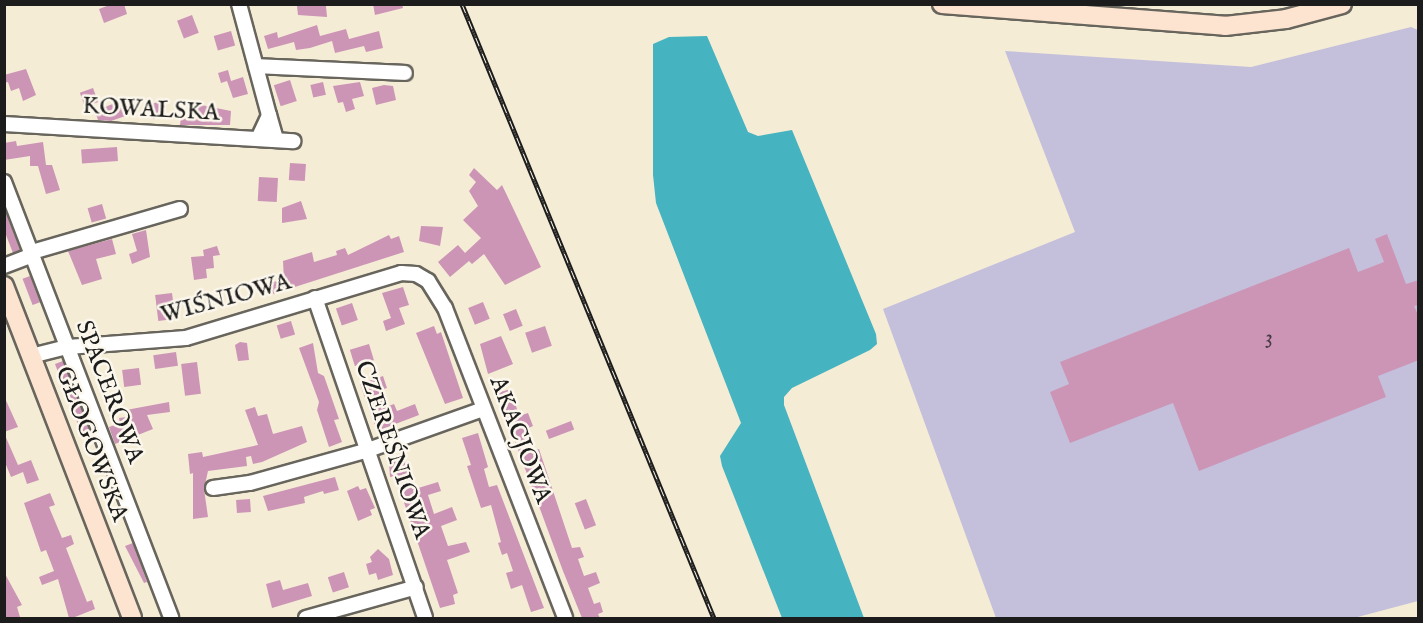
<!DOCTYPE html>
<html>
<head>
<meta charset="utf-8">
<style>
	body { margin:0 }
	#map { position:relative; width:1423px; height:623px; overflow:hidden; background:#f5ecd6; font-family:"IM FELL English",serif }
	div>[style] { position:absolute }
	.industrial>* { inset:0; background:#c4c0db }
	.water>* { inset:0; background:#45b3c0 }
	.building>* { inset:0; background:#cc95b6; transform-origin:0 0 }
	.roads { filter:drop-shadow(2px 0 #68655d) drop-shadow(-2px 0 #68655d) drop-shadow(0 2px #68655d) drop-shadow(0 -2px #68655d) }
	.street>* { height:14px; margin:-7px; padding:0 7px; transform-origin:7px; border-radius:7px; background:#fff }
	.secondary>* { height:18px; margin:-9px; padding:0 9px; transform-origin:9px; border-radius:9px; background:#fde4d0 }
	.rail>* { height:5px; margin-top:-2.5px; transform-origin:0; background:repeating-linear-gradient(90deg,#fbf7ec 0 9px,#1c1c1c 0 18px); box-sizing:border-box; border-block:2px solid #1c1c1c }
	span { translate:-50% -50%; white-space:nowrap; text-align:center; line-height:1.15; -webkit-text-stroke:5px #fbf7ec; paint-order:stroke }
	.number-label { font-size:21px; color:#483a42 }
	.number-label span { -webkit-text-stroke-width:0 }
	.street-label { font-size:24px; color:#1c1c1c }
	.frame { position:absolute; inset:0; border:6px solid #1c1c1c; pointer-events:none }
</style>
</head>
<body>
<div id="map">
	<div class="industrial">
		<i style="clip-path:polygon(1411px 27px,1418px 30px,1418px 601px,1354px 618px,996px 618px,883px 309px,1075px 232px,1005px 51px,1251px 67px)"></i>
	</div>
	<div class="water">
		<i style="clip-path:polygon(707px 36px,748px 132px,758px 136px,792px 130px,876px 334px,877px 344px,870px 350px,792px 388px,784px 397px,784px 405px,864px 618px,782px 618px,722px 466px,720px 456px,741px 423px,656px 203px,653px 175px,653px 44px,669px 37px)"></i>
	</div>
	<div class="building">
		<i style="clip-path:polygon(112px 4px,124px 4px,127px 14px,104px 23px,99px 9px)"></i>
		<i style="clip-path:polygon(373px 4px,402px 4px,403px 8px,375px 15px)"></i>
		<i style="clip-path:polygon(297px 6px,326px 6px,327px 17px,298px 15px)"></i>
		<i style="left:192px;top:15px;width:19px;height:16px;rotate:69deg"></i>
		<i style="clip-path:polygon(317px 25px,320px 36px,346px 29px,349px 39px,379px 31px,383px 48px,366px 52px,364px 46px,335px 53px,332px 41px,310px 48px,296px 50px,294px 42px,268px 49px,264px 36px,277px 32px,278px 38px)"></i>
		<i style="left:231px;top:31px;width:15px;height:18px;rotate:74deg"></i>
		<i style="clip-path:polygon(26px 69px,36px 95px,23px 101px,19px 88px,11px 91px,8px 82px,4px 83px,4px 75px)"></i>
		<i style="clip-path:polygon(228px 70px,231px 81px,243px 77px,248px 94px,233px 98px,227px 81px,221px 83px,218px 73px)"></i>
		<i style="left:290px;top:80px;width:22px;height:17px;rotate:72deg"></i>
		<i style="left:323px;top:82px;width:13px;height:13px;rotate:77deg"></i>
		<i style="clip-path:polygon(360px 82px,364px 96px,352px 99px,355px 109px,346px 112px,343px 102px,338px 103px,333px 86px)"></i>
		<i style="clip-path:polygon(384px 85px,393px 86px,396px 100px,376px 105px,372px 88px)"></i>
		<i style="left:93px;top:88px;width:15px;height:14px;rotate:70deg"></i>
		<i style="clip-path:polygon(125px 99px,131px 114px,111px 121px,98px 120px,95px 111px)"></i>
		<i style="left:159px;top:101px;width:14px;height:13px;rotate:65deg"></i>
		<i style="clip-path:polygon(196px 104px,231px 111px,230px 125px,180px 125px,181px 117px,195px 118px)"></i>
		<i style="clip-path:polygon(16px 141px,17px 146px,43px 142px,46px 165px,52px 165px,60px 190px,46px 194px,38px 166px,30px 166px,30px 156px,4px 160px,4px 143px)"></i>
		<i style="left:117px;top:147px;width:14px;height:36px;rotate:86deg"></i>
		<i style="left:290px;top:163px;width:16px;height:17px;rotate:4deg"></i>
		<i style="clip-path:polygon(474px 168px,497px 190px,502px 185px,541px 267px,505px 285px,484px 254px,472px 264px,469px 261px,450px 277px,438px 262px,458px 245px,465px 253px,481px 238px,463px 220px,478px 206px,469px 191px,476px 182px,469px 175px)"></i>
		<i style="left:259px;top:177px;width:19px;height:24px;rotate:3deg"></i>
		<i style="clip-path:polygon(301px 201px,307px 219px,282px 223px,282px 208px)"></i>
		<i style="left:102px;top:204px;width:15px;height:15px;rotate:74deg"></i>
		<i style="clip-path:polygon(4px 208px,20px 250px,13px 253px,4px 230px)"></i>
		<i style="clip-path:polygon(421px 226px,443px 227px,440px 246px,419px 241px)"></i>
		<i style="clip-path:polygon(146px 230px,150px 257px,132px 264px,129px 254px,137px 251px,132px 234px)"></i>
		<i style="clip-path:polygon(1387px 234px,1406px 284px,1419px 280px,1419px 305px,1414px 306px,1419px 317px,1419px 360px,1378px 376px,1386px 397px,1199px 471px,1173px 403px,1070px 443px,1050px 392px,1069px 384px,1060px 362px,1349px 248px,1358px 272px,1384px 262px,1375px 239px)"></i>
		<i style="clip-path:polygon(389px 235px,391px 239px,399px 236px,404px 252px,273px 294px,269px 282px,284px 281px,283px 261px,312px 252px,314px 262px,337px 255px,336px 251px,345px 248px,348px 255px)"></i>
		<i style="clip-path:polygon(112px 239px,116px 254px,96px 259px,102px 279px,82px 285px,68px 251px)"></i>
		<i style="clip-path:polygon(217px 246px,220px 255px,213px 256px,214px 268px,206px 269px,207px 278px,194px 280px,191px 257px,204px 256px,203px 250px)"></i>
		<i style="left:30px;top:276px;width:28px;height:8px;rotate:69deg"></i>
		<i style="clip-path:polygon(403px 287px,409px 305px,399px 308px,405px 324px,386px 331px,383px 321px,391px 318px,382px 293px)"></i>
		<i style="left:172px;top:293px;width:26px;height:17px;rotate:83deg"></i>
		<i style="left:483px;top:302px;width:18px;height:16px;rotate:68deg"></i>
		<i style="left:352px;top:303px;width:18px;height:17px;rotate:71deg"></i>
		<i style="left:516px;top:309px;width:18px;height:14px;rotate:68deg"></i>
		<i style="left:291px;top:321px;width:14px;height:15px;rotate:73deg"></i>
		<i style="clip-path:polygon(434px 326px,437px 334px,441px 332px,463px 398px,445px 404px,416px 333px)"></i>
		<i style="left:545px;top:326px;width:21px;height:21px;rotate:71deg"></i>
		<i style="clip-path:polygon(501px 336px,513px 364px,488px 374px,480px 344px)"></i>
		<i style="clip-path:polygon(240px 342px,247px 343px,249px 360px,238px 361px,235px 345px)"></i>
		<i style="clip-path:polygon(313px 343px,318px 373px,324px 376px,339px 419px,334px 420px,342px 442px,329px 447px,317px 410px,319px 402px,299px 348px)"></i>
		<i style="left:369px;top:344px;width:17px;height:20px;rotate:73deg"></i>
		<i style="left:176px;top:352px;width:14px;height:23px;rotate:82deg"></i>
		<i style="clip-path:polygon(63px 361px,91px 435px,83px 437px,68px 399px,55px 364px)"></i>
		<i style="left:197px;top:362px;width:32px;height:16px;rotate:83deg"></i>
		<i style="left:139px;top:368px;width:17px;height:17px;rotate:83deg"></i>
		<i style="clip-path:polygon(383px 376px,387px 388px,380px 390px,386px 407px,394px 404px,397px 411px,415px 404px,419px 415px,377px 431px,360px 384px)"></i>
		<i style="clip-path:polygon(511px 389px,519px 416px,528px 413px,533px 426px,524px 430px,532px 451px,539px 449px,572px 548px,580px 547px,584px 557px,578px 559px,584px 576px,596px 572px,600px 583px,588px 588px,594px 604px,600px 602px,603px 612px,598px 614px,600px 618px,582px 618px,563px 571px,497px 393px)"></i>
		<i style="clip-path:polygon(4px 396px,18px 427px,4px 432px)"></i>
		<i style="clip-path:polygon(169px 402px,170px 412px,147px 415px,153px 429px,115px 444px,109px 427px,120px 423px,119px 418px,127px 417px,126px 410px)"></i>
		<i style="clip-path:polygon(255px 407px,258px 416px,267px 414px,273px 434px,302px 426px,307px 442px,262px 462px,253px 464px,251px 456px,246px 457px,247px 466px,208px 471px,204px 489px,208px 517px,193px 519px,193px 473px,190px 474px,188px 454px,202px 452px,203px 457px,258px 445px,245px 410px)"></i>
		<i style="left:571px;top:421px;width:9px;height:27px;rotate:69deg"></i>
		<i style="clip-path:polygon(4px 433px,18px 465px,31px 460px,39px 480px,27px 484px,23px 472px,11px 477px,4px 460px)"></i>
		<i style="clip-path:polygon(478px 433px,488px 467px,484px 469px,489px 487px,497px 485px,544px 608px,531px 612px,522px 585px,511px 589px,506px 573px,513px 571px,507px 553px,502px 555px,498px 543px,501px 542px,491px 505px,481px 508px,467px 466px,471px 465px,462px 438px)"></i>
		<i style="clip-path:polygon(403px 457px,415px 489px,438px 482px,441px 491px,428px 495px,434px 514px,452px 507px,457px 520px,441px 526px,448px 546px,466px 542px,470px 552px,447px 560px,458px 593px,453px 595px,455px 604px,440px 608px,395px 476px,390px 477px,389px 461px)"></i>
		<i style="clip-path:polygon(335px 477px,339px 490px,324px 494px,323px 491px,304px 497px,305px 503px,268px 511px,263px 496px)"></i>
		<i style="clip-path:polygon(358px 486px,360px 490px,366px 488px,375px 508px,370px 510px,372px 515px,358px 521px,347px 491px)"></i>
		<i style="clip-path:polygon(50px 493px,55px 505px,49px 507px,62px 538px,71px 535px,74px 544px,66px 548px,87px 602px,92px 600px,95px 609px,75px 617px,69px 618px,58px 579px,42px 585px,39px 577px,54px 571px,46px 550px,41px 552px,24px 503px)"></i>
		<i style="left:250px;top:499px;width:13px;height:14px;rotate:86deg"></i>
		<i style="left:586px;top:499px;width:28px;height:12px;rotate:69deg"></i>
		<i style="clip-path:polygon(133px 543px,147px 582px,144px 583px,125px 546px)"></i>
		<i style="clip-path:polygon(378px 549px,389px 559px,393px 575px,378px 580px,376px 573px,369px 575px,366px 564px,372px 562px,370px 557px)"></i>
		<i style="clip-path:polygon(4px 572px,22px 605px,17px 607px,20px 617px,15px 618px,4px 618px)"></i>
		<i style="left:344px;top:572px;width:16px;height:17px;rotate:72deg"></i>
		<i style="clip-path:polygon(280px 580px,283px 590px,308px 583px,312px 596px,272px 608px,266px 584px)"></i>
	</div>
	<div class="roads">
		<div class="street">
			<i style="left:239px;top:4px;width:115px;rotate:74.9deg"></i>
			<i style="left:256px;top:66px;width:149px;rotate:2.7deg"></i>
			<i style="left:4px;top:124px;width:290px;rotate:3.4deg"></i>
			<i style="left:258px;top:139px;width:26px;rotate:-65deg"></i>
			<i style="left:269px;top:115px;width:26px;rotate:74deg"></i>
			<i style="left:4px;top:182px;width:467px;rotate:69deg"></i>
			<i style="left:32px;top:252px;width:154px;rotate:-16.2deg"></i>
			<i style="left:4px;top:266px;width:31px;rotate:-21deg"></i>
			<i style="left:315px;top:298px;width:338px;rotate:71deg"></i>
			<i style="left:31px;top:356px;width:38px;rotate:-14deg"></i>
			<i style="left:68px;top:347px;width:118px;rotate:-4.4deg"></i>
			<i style="left:186px;top:338px;width:225px;rotate:-16.8deg"></i>
			<i style="left:401px;top:273px;width:15px;rotate:4deg"></i>
			<i style="left:416px;top:274px;width:14px;rotate:30deg"></i>
			<i style="left:428px;top:281px;width:32px;rotate:58deg"></i>
			<i style="left:445px;top:308px;width:332px;rotate:68.8deg"></i>
			<i style="left:213px;top:488px;width:37px;rotate:-8deg"></i>
			<i style="left:250px;top:483px;width:123px;rotate:-15.6deg"></i>
			<i style="left:368px;top:450px;width:122px;rotate:-19.6deg"></i>
			<i style="left:306px;top:618px;width:114px;rotate:-15.7deg"></i>
		</div>
		<div class="secondary">
			<i style="left:942px;top:4px;width:284px;rotate:4.4deg"></i>
			<i style="left:1225px;top:26px;width:61px;rotate:-6.5deg"></i>
			<i style="left:1286px;top:19px;width:58px;rotate:-15deg"></i>
			<i style="left:4px;top:286px;width:356px;rotate:68.9deg"></i>
		</div>
	</div>
	<div class="rail">
		<i style="left:462px;top:4px;width:664px;rotate:67.69deg"></i>
	</div>
	<div class="number-label">
		<span style="left:1269px;top:338px">3</span>
	</div>
	<div class="street-label">
		<span style="left:151px;top:110px;rotate:3deg">KOWALSKA</span>
		<span style="left:226px;top:299px;rotate:-15deg">WIŚNIOWA</span>
		<span style="left:109px;top:392px;rotate:69deg">SPACEROWA</span>
		<span style="left:520px;top:440px;rotate:69deg">AKACJOWA</span>
		<span style="left:91px;top:444px;rotate:69deg">GŁOGOWSKA</span>
		<span style="left:392px;top:450px;rotate:71deg">CZEREŚNIOWA</span>
	</div>
	<div class="frame"></div>
</div>
</body>
</html>
